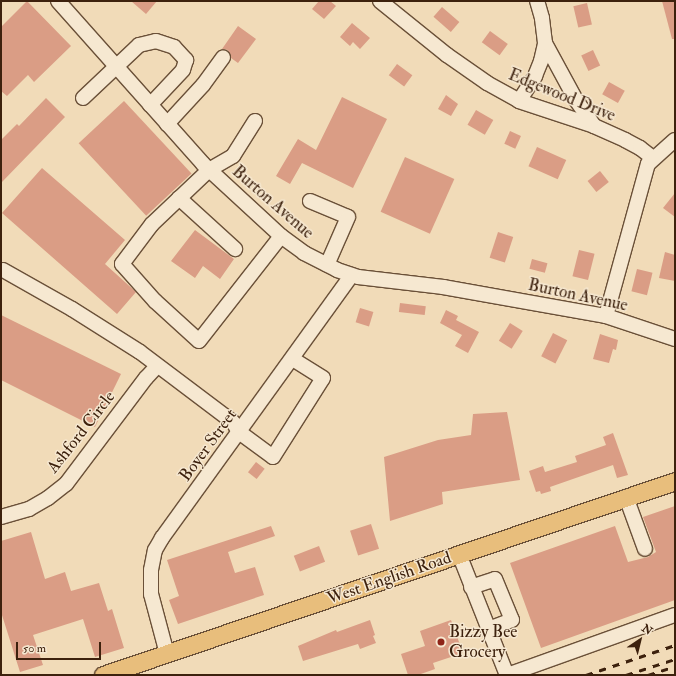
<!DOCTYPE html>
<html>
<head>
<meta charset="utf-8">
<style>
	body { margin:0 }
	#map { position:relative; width:676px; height:676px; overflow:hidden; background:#f1dbb8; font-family:"IM FELL Double Pica",serif }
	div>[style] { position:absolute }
	.building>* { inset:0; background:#da9d85; transform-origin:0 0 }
	.roads { filter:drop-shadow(1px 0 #6a5038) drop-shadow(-1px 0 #6a5038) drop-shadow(0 1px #6a5038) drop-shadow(0 -1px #6a5038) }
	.minor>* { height:14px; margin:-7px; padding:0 7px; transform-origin:7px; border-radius:7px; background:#f6e8d1 }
	.major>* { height:17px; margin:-8.5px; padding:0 8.5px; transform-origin:8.5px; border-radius:8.5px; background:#e8be7c }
	.rail>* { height:3px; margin-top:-1.5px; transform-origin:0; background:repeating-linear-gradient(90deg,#3d210d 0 7px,transparent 0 14px) }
	.dots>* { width:11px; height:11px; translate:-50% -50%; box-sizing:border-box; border:2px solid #f6e8d1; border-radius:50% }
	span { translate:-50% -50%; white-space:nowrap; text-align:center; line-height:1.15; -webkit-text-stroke:3px #f6e8d1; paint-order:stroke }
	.street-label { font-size:17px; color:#3d210d }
	.poi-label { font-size:17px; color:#3d210d }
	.left { translate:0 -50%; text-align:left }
	.frame { position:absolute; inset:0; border:2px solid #3d210d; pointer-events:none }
	.north { position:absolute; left:620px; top:620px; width:40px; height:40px; -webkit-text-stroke:3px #f6e8d1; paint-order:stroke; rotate:35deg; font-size:11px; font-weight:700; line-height:16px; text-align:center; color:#3d210d }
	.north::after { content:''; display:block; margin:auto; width:14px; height:18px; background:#3d210d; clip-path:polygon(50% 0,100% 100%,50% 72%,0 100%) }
	.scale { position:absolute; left:16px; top:642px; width:85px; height:18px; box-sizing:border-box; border:2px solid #3d210d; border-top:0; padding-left:5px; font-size:12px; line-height:14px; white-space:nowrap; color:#3d210d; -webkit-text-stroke:3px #f6e8d1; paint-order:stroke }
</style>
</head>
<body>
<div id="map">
	<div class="building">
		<i style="clip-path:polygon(27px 1px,71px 46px,34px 82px,28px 75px,7px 96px,1px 91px,1px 27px)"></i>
		<i style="clip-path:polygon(131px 1px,157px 1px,146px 14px)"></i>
		<i style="clip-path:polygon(319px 1px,330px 1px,336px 6px,324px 19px,312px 9px)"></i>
		<i style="clip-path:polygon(662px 1px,675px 1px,675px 39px,672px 39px)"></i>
		<i style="left:587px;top:3px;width:22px;height:14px;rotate:77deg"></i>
		<i style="left:442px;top:7px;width:23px;height:13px;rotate:41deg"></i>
		<i style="clip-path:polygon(352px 23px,370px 38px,360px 49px,353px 42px,350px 46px,340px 37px)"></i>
		<i style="clip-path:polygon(238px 26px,256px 39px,238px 63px,231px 58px,228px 50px,222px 49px)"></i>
		<i style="left:490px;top:31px;width:22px;height:14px;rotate:36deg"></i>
		<i style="left:593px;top:50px;width:17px;height:13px;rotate:65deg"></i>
		<i style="left:397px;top:64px;width:19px;height:14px;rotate:36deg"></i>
		<i style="left:609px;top:82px;width:18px;height:14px;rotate:29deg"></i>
		<i style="clip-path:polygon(446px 95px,458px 104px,451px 116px,438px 109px)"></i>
		<i style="clip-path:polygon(342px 97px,387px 119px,353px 188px,302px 163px,290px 184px,276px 176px,298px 139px,316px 150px)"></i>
		<i style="clip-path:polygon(46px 98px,65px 117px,1px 183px,1px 140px,17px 124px,19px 126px)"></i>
		<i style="left:124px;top:101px;width:99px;height:62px;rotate:47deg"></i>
		<i style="left:476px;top:110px;width:20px;height:17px;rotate:30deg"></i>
		<i style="left:510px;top:131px;width:12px;height:14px;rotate:24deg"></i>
		<i style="left:537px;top:147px;width:32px;height:21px;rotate:24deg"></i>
		<i style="left:405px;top:157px;width:54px;height:60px;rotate:24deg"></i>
		<i style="clip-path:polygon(42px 168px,125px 240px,105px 264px,136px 292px,117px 314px,2px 213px)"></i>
		<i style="left:600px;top:171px;width:14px;height:16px;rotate:51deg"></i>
		<i style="clip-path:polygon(675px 193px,675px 217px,663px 208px)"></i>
		<i style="clip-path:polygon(195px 230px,234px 259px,220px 279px,203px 266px,195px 278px,171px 261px)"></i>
		<i style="left:498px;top:232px;width:16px;height:27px;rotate:18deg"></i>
		<i style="left:579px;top:250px;width:16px;height:27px;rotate:14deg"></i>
		<i style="clip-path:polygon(665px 252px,675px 255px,675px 281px,659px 278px)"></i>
		<i style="left:532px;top:259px;width:16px;height:10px;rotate:15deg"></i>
		<i style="left:637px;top:269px;width:16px;height:23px;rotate:14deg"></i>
		<i style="left:400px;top:303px;width:26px;height:9px;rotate:7deg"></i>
		<i style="left:360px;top:308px;width:14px;height:15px;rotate:17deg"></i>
		<i style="clip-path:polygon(446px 310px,458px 316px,456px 320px,479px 332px,468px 353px,455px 346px,462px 335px,440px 323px)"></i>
		<i style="clip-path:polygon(1px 315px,121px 374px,95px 427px,1px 380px)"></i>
		<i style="left:510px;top:323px;width:15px;height:21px;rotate:32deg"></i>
		<i style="left:553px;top:333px;width:16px;height:26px;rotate:27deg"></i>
		<i style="clip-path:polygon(600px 334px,618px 340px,616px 350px,613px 349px,609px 363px,593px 359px)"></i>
		<i style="clip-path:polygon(507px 412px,520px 480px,442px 492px,443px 504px,390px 521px,384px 457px,438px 440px,471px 435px,473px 414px)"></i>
		<i style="clip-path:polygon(613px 433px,628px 475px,617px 478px,613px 465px,550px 487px,551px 491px,541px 494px,540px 491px,536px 492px,529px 471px,543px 466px,545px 472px,577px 462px,575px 456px,606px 445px,603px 437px)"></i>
		<i style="left:256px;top:462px;width:11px;height:13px;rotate:38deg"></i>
		<i style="clip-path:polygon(675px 506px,675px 600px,541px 648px,510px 563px,615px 526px,628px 562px,648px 557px,656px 552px,643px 517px)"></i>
		<i style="left:371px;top:524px;width:26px;height:22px;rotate:72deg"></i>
		<i style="clip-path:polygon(271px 526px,275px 536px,228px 552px,235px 573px,255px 567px,264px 595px,178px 624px,169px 600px,179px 596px,167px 560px)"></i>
		<i style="clip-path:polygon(31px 532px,45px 579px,65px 572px,71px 591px,99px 583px,108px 611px,112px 609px,124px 648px,95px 657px,83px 619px,33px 635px,43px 665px,20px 672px,1px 612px,1px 541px)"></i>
		<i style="left:319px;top:546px;width:17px;height:27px;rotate:69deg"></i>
		<i style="clip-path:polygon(370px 620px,375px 635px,373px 636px,376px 643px,360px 649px,358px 644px,303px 661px,298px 646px,336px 630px,337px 632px)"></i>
		<i style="clip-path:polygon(451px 620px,463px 653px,433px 663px,435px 669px,418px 675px,408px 675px,401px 654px,425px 646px,420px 631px)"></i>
	</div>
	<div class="roads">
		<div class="minor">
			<i style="left:58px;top:1px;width:218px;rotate:48.3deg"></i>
			<i style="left:203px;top:164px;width:106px;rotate:42.7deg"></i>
			<i style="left:281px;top:236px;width:29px;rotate:36deg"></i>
			<i style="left:304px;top:253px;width:37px;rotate:27deg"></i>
			<i style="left:337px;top:270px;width:22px;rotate:18deg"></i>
			<i style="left:358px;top:277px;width:86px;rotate:6.7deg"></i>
			<i style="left:443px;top:287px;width:166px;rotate:10.1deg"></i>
			<i style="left:606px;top:316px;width:73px;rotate:18.4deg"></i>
			<i style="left:380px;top:1px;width:86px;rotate:38.9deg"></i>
			<i style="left:447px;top:55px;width:49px;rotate:35deg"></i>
			<i style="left:487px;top:83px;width:37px;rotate:29deg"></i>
			<i style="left:519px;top:101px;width:79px;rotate:18.4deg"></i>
			<i style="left:594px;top:126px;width:34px;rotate:24deg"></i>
			<i style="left:625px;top:140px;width:17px;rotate:28deg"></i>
			<i style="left:640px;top:148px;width:16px;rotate:38deg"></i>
			<i style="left:545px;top:43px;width:65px;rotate:61.5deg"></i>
			<i style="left:576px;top:100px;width:32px;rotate:55deg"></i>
			<i style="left:83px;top:98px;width:77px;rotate:-43.4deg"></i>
			<i style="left:139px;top:45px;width:17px;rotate:-13deg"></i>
			<i style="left:156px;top:41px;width:19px;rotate:18deg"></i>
			<i style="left:174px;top:47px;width:18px;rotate:47deg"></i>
			<i style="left:186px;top:60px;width:10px;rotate:107deg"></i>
			<i style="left:183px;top:70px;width:48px;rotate:133.3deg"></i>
			<i style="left:519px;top:101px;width:30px;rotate:-57deg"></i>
			<i style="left:535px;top:76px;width:16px;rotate:-68deg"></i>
			<i style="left:541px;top:61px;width:18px;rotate:-77deg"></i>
			<i style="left:545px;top:43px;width:25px;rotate:-97deg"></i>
			<i style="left:542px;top:18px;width:18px;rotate:-106deg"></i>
			<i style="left:255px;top:121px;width:41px;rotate:122.2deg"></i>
			<i style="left:233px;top:156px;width:28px;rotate:150deg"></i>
			<i style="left:209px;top:170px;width:79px;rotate:136.5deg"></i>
			<i style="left:152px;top:224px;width:50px;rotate:126.9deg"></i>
			<i style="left:122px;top:264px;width:50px;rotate:48.3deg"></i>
			<i style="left:155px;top:301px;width:59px;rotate:42.3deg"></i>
			<i style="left:199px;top:341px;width:133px;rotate:-52deg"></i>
			<i style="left:167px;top:124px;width:53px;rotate:-47.3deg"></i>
			<i style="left:203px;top:85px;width:34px;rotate:-54deg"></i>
			<i style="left:179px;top:198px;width:76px;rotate:42.3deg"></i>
			<i style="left:310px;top:201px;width:41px;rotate:22.8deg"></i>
			<i style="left:348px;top:217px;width:52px;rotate:113.6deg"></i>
			<i style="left:3px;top:270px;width:79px;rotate:29.5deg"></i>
			<i style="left:72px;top:309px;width:80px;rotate:32.3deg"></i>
			<i style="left:140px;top:352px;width:116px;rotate:37deg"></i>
			<i style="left:233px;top:422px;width:12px;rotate:59deg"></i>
			<i style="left:239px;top:432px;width:42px;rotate:36.3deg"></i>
			<i style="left:273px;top:457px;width:93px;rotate:-57.7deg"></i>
			<i style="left:323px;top:378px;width:36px;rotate:-148deg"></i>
			<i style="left:606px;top:316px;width:158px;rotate:-74.6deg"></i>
			<i style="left:648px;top:164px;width:36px;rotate:-42deg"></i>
			<i style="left:626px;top:497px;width:55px;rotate:69.9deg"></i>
			<i style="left:1px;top:517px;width:29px;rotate:-16deg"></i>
			<i style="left:29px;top:509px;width:22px;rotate:-30deg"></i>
			<i style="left:48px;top:498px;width:23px;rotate:-38deg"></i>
			<i style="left:66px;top:484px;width:133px;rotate:-53deg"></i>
			<i style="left:146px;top:378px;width:16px;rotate:-47deg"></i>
			<i style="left:459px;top:554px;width:130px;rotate:68.4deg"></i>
			<i style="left:507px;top:675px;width:178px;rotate:-19.7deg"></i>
			<i style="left:471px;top:587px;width:25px;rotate:-18deg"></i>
			<i style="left:495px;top:579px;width:44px;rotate:67.5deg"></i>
			<i style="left:512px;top:620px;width:26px;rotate:159deg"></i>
			<i style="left:167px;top:654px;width:62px;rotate:-104.9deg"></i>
			<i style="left:151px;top:594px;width:24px;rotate:-90deg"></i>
			<i style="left:151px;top:570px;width:20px;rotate:-79deg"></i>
			<i style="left:155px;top:550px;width:14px;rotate:-60deg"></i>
			<i style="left:162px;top:538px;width:324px;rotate:-54.2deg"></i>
		</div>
		<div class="major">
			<i style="left:103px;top:675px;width:604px;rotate:-18.73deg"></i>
		</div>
	</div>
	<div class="rail">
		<i style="left:586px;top:675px;width:94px;rotate:-18.6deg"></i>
		<i style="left:626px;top:675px;width:52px;rotate:-18.1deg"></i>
		<i style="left:648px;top:675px;width:28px;rotate:-18deg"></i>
	</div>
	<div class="dots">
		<i style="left:441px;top:642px;background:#8f2418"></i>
	</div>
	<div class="street-label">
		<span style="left:562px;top:95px;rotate:22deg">Edgewood Drive</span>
		<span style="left:273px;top:202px;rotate:41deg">Burton Avenue</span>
		<span style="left:578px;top:295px;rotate:12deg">Burton Avenue</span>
		<span style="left:81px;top:432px;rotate:-52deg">Ashford Circle</span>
		<span style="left:208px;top:445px;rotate:-54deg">Boyer Street</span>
		<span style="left:389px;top:578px;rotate:-19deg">West English Road</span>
	</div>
	<div class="poi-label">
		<span class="left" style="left:449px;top:642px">Bizzy Bee<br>Grocery</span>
	</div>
	<div class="frame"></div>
	<div class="north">N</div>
	<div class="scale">50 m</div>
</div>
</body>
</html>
